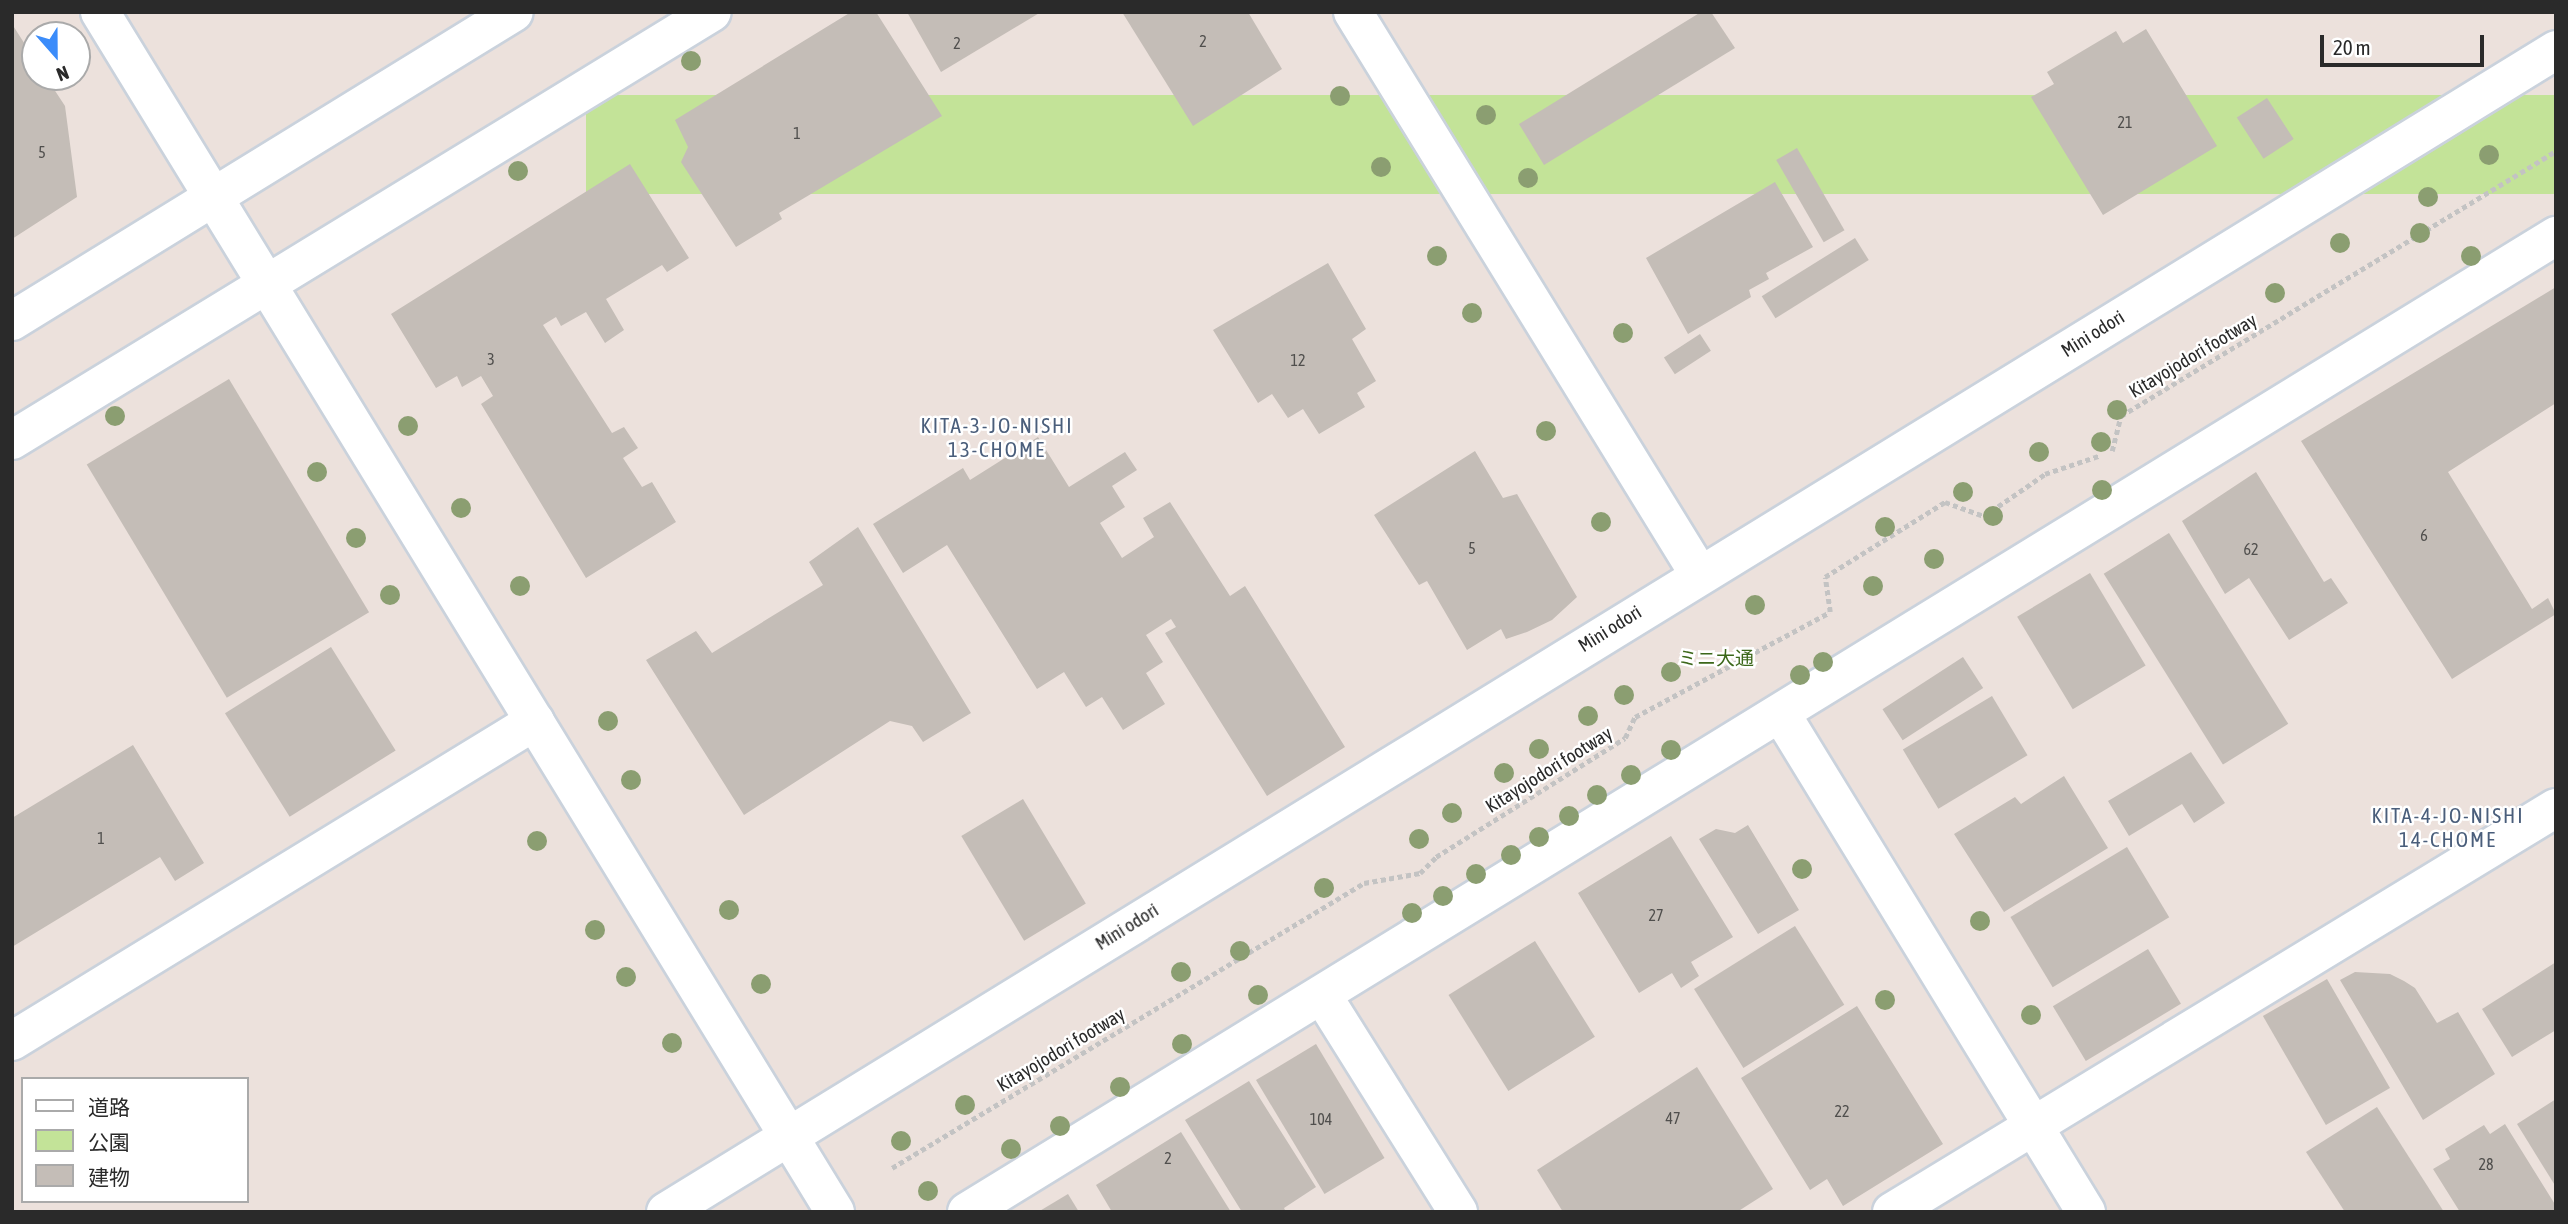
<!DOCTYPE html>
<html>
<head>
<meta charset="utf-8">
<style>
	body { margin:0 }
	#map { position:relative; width:2568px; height:1224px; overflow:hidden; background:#ece1dc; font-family:"Asap Condensed","Noto Sans JP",sans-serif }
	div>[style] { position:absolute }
	.green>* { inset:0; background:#c3e398; transform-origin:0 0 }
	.building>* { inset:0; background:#c4bdb7; transform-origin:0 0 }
	.path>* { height:4.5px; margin-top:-2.25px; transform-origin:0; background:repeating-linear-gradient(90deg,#c3c3c3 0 5px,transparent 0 8.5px) }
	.roads { filter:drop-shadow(2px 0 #cad2dc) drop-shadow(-2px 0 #cad2dc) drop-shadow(0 2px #cad2dc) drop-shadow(0 -2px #cad2dc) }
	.street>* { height:38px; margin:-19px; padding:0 19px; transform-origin:19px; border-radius:19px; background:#fff }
	.secondary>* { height:38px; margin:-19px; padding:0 19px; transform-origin:19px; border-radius:19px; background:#fff }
	.trees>* { width:20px; height:20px; margin:-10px; border-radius:50%; background:#8b9e71 }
	span { translate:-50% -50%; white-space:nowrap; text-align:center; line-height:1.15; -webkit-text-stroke:5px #fff; paint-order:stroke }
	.number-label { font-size:16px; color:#504f4d }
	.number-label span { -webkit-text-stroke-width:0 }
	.street-label { font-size:19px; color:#2a2a2a }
	.park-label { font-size:19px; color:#3c671a }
	.neighbourhood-label { font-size:21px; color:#4a5e7b; letter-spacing:2px }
	.frame { position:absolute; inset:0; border:14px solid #2a2a2a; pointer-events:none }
	.legend { position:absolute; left:21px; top:1077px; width:228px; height:126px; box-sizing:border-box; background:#fff; border:2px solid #aaa; margin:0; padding:9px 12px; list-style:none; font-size:21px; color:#2a2a2a }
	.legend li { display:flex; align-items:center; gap:14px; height:35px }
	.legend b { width:35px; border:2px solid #aaa }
	.north { position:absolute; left:21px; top:21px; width:70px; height:70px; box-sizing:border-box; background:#fff; border:2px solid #aaa; border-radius:50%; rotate:159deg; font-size:19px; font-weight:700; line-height:28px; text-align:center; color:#2a2a2a }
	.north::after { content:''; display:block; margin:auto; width:24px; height:32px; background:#3b8cfa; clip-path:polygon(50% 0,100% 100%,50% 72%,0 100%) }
	.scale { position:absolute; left:2320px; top:35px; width:164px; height:32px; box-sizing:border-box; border:4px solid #2a2a2a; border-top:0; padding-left:9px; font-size:21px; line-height:24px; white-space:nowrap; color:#2a2a2a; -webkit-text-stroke:5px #fff; paint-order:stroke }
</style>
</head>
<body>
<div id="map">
	<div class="green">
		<i style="left:2556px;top:95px;width:99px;height:1970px;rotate:90deg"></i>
	</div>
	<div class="building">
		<i style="clip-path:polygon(851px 12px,876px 12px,942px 116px,779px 213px,782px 219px,736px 247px,681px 162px,688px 147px,675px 120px)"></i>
		<i style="clip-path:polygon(907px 12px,1041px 12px,941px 72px)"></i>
		<i style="clip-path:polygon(1122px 12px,1248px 12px,1282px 69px,1193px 126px)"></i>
		<i style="clip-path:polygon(1701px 12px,1711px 12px,1735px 48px,1544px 165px,1519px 124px)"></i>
		<i style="clip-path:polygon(12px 24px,35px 60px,35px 77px,46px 77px,65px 106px,77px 197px,12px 239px)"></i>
		<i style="clip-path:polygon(2146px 29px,2217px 146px,2103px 215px,2031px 97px,2054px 84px,2047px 72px,2116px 31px,2123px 43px)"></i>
		<i style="left:2267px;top:98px;width:49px;height:36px;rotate:57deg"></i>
		<i style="left:1797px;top:148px;width:95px;height:24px;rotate:60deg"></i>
		<i style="clip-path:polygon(630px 164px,689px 258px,667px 272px,662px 265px,606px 299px,624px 330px,605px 343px,586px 312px,561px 326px,556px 317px,543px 325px,612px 433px,624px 427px,638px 448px,623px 458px,642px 487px,652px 482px,676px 522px,586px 578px,481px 404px,493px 396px,481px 376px,462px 387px,457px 376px,436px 388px,391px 314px)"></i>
		<i style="clip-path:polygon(1775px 182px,1813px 247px,1766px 273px,1769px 279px,1749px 290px,1751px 297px,1688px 334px,1646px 258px)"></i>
		<i style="left:1855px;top:238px;width:26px;height:110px;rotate:58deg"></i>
		<i style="clip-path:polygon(1328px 263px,1366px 329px,1352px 339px,1376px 381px,1357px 393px,1365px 407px,1319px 434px,1303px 409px,1288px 418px,1272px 394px,1258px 403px,1213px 330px)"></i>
		<i style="clip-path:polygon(2556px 287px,2556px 403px,2448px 472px,2532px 609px,2548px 598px,2556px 614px,2452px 679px,2301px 441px)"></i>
		<i style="left:1700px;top:334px;width:20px;height:43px;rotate:57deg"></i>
		<i style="left:229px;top:379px;width:272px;height:166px;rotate:59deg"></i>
		<i style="clip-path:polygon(1038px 437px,1069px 487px,1125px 452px,1137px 470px,1112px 486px,1125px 507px,1100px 523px,1122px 558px,1154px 537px,1143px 518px,1170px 502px,1230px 596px,1245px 586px,1345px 747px,1267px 796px,1165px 633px,1176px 627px,1171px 619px,1146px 635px,1163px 662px,1146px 673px,1165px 704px,1123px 730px,1102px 697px,1086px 707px,1064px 672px,1037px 689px,947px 545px,903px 573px,873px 524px,963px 468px,970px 480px)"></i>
		<i style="clip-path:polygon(1475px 451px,1503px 498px,1517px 494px,1577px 597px,1552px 620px,1527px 632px,1506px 639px,1501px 629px,1467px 650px,1427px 581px,1419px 585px,1374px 515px)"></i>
		<i style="clip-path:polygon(2256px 472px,2324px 582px,2331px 578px,2348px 603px,2289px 640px,2249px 578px,2225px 594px,2182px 521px)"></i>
		<i style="clip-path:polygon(858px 527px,971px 713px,923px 742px,912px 726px,890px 721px,744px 815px,646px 660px,696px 631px,712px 653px,823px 585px,809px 562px)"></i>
		<i style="left:2169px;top:533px;width:225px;height:77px;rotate:58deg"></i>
		<i style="left:2090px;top:573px;width:108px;height:85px;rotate:59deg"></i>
		<i style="left:331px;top:647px;width:122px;height:125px;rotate:58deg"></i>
		<i style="left:1963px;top:657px;width:37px;height:96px;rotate:57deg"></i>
		<i style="left:1992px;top:696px;width:69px;height:104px;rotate:59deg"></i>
		<i style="clip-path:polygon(133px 745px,204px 863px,175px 881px,160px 857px,12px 947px,12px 818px)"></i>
		<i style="clip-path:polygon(2191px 752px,2225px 803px,2194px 823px,2182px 804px,2129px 836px,2108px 801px)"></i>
		<i style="clip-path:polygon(2064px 776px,2108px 848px,2004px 912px,1954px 834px,2015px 797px,2021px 804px)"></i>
		<i style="left:1023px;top:799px;width:122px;height:72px;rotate:59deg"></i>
		<i style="clip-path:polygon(1748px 825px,1799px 910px,1758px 934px,1699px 839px,1716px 829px,1735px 833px)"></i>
		<i style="clip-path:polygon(1671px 836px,1733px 937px,1691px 962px,1699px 976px,1681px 988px,1672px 973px,1639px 993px,1578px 893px)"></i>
		<i style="left:2127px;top:847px;width:82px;height:136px;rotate:59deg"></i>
		<i style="left:1795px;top:926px;width:93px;height:119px;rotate:58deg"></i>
		<i style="left:1535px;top:941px;width:113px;height:102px;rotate:58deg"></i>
		<i style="left:2148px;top:949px;width:64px;height:111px;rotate:59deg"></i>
		<i style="clip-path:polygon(2556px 962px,2556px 1030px,2512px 1057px,2482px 1009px)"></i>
		<i style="clip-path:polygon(2355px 972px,2390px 974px,2404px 981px,2415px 988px,2437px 1023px,2458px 1012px,2495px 1074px,2423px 1120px,2340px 980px)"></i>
		<i style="left:2327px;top:979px;width:126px;height:74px;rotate:60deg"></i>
		<i style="clip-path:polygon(1857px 1006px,1943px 1144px,1843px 1206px,1827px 1179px,1810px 1190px,1741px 1078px)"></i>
		<i style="left:1316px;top:1044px;width:133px;height:70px;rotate:59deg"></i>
		<i style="clip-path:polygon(1697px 1067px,1773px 1189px,1737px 1212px,1563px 1212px,1537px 1170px)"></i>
		<i style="clip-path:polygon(1249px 1081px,1316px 1187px,1284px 1208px,1286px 1212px,1242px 1212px,1185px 1120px)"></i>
		<i style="clip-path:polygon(2556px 1099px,2556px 1187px,2517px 1124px)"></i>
		<i style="clip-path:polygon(2377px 1107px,2444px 1212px,2345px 1212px,2306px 1152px)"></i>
		<i style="clip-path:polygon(2505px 1124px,2556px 1206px,2556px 1212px,2460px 1212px,2433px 1169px,2450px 1159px,2445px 1149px,2484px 1125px,2490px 1134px)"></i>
		<i style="clip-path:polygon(1181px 1132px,1231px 1212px,1112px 1212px,1096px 1185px)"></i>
		<i style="clip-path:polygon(1068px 1194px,1079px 1212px,1038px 1212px)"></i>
	</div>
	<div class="path">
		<i style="left:2112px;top:451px;width:36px;rotate:-76deg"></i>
		<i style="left:2121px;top:416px;width:509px;rotate:-31.35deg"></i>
		<i style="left:892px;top:1168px;width:551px;rotate:-31.12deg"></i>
		<i style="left:1364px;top:883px;width:57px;rotate:-10.1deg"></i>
		<i style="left:1420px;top:873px;width:23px;rotate:-45deg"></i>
		<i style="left:1436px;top:857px;width:223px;rotate:-32.2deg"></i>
		<i style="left:1625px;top:738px;width:23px;rotate:-65deg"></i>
		<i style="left:1635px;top:717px;width:221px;rotate:-28.3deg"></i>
		<i style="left:1830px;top:612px;width:35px;rotate:-98deg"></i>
		<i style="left:1825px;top:577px;width:142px;rotate:-32deg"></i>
		<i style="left:1945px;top:502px;width:41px;rotate:19.7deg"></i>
		<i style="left:1984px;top:516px;width:74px;rotate:-34.5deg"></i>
		<i style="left:2045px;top:474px;width:59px;rotate:-18.7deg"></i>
	</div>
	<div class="roads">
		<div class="street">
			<i style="left:1322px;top:995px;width:256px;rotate:57.9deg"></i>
			<i style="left:12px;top:1041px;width:613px;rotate:-31.46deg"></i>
			<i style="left:666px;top:1212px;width:2219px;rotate:-31.58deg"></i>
			<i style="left:967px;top:1212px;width:1865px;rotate:-31.56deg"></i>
			<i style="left:1892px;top:1212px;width:777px;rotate:-31.32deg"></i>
		</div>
		<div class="secondary">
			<i style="left:100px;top:12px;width:1407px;rotate:58.51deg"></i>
			<i style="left:1353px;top:12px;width:660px;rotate:58.38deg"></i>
			<i style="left:12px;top:321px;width:589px;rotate:-31.61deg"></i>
			<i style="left:12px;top:440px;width:820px;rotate:-31.44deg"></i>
			<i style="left:1781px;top:714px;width:584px;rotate:58.51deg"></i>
		</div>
	</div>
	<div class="trees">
		<i style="left:691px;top:61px"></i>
		<i style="left:1340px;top:96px"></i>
		<i style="left:1486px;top:115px"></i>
		<i style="left:2489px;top:155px"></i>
		<i style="left:1381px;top:167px"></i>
		<i style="left:518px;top:171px"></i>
		<i style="left:1528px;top:178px"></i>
		<i style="left:2428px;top:197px"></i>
		<i style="left:2420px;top:233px"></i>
		<i style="left:2340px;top:243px"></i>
		<i style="left:1437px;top:256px"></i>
		<i style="left:2471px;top:256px"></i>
		<i style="left:2275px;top:293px"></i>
		<i style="left:1472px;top:313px"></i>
		<i style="left:1623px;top:333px"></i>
		<i style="left:2117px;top:410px"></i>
		<i style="left:115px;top:416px"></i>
		<i style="left:408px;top:426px"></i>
		<i style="left:1546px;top:431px"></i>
		<i style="left:2101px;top:442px"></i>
		<i style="left:2039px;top:452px"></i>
		<i style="left:317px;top:472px"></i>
		<i style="left:2102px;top:490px"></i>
		<i style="left:1963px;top:492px"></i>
		<i style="left:461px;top:508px"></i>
		<i style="left:1993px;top:516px"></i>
		<i style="left:1601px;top:522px"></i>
		<i style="left:1885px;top:527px"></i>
		<i style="left:356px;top:538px"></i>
		<i style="left:1934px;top:559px"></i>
		<i style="left:520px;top:586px"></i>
		<i style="left:1873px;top:586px"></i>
		<i style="left:390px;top:595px"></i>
		<i style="left:1755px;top:605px"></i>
		<i style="left:1823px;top:662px"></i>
		<i style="left:1671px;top:672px"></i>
		<i style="left:1800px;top:675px"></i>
		<i style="left:1624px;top:695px"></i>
		<i style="left:1588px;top:716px"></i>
		<i style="left:608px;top:721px"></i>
		<i style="left:1539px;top:749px"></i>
		<i style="left:1671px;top:750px"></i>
		<i style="left:1504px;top:773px"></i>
		<i style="left:1631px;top:775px"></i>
		<i style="left:631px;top:780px"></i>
		<i style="left:1597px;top:795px"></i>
		<i style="left:1452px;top:813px"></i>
		<i style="left:1569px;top:816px"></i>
		<i style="left:1539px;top:837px"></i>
		<i style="left:1419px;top:839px"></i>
		<i style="left:537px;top:841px"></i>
		<i style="left:1511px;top:855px"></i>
		<i style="left:1802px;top:869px"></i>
		<i style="left:1476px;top:874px"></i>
		<i style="left:1324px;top:888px"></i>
		<i style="left:1443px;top:896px"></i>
		<i style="left:729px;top:910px"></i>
		<i style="left:1412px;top:913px"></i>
		<i style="left:1980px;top:921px"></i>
		<i style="left:595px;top:930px"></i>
		<i style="left:1240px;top:951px"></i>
		<i style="left:1181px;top:972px"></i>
		<i style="left:626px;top:977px"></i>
		<i style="left:761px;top:984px"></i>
		<i style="left:1258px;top:995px"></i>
		<i style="left:1885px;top:1000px"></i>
		<i style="left:2031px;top:1015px"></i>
		<i style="left:672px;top:1043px"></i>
		<i style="left:1182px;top:1044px"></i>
		<i style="left:1120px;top:1087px"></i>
		<i style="left:965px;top:1105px"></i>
		<i style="left:1060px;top:1126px"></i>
		<i style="left:901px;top:1141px"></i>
		<i style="left:1011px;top:1149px"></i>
		<i style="left:928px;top:1191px"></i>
	</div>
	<div class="number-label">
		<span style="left:1203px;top:41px">2</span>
		<span style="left:957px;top:43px">2</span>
		<span style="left:2125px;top:122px">21</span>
		<span style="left:797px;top:133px">1</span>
		<span style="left:42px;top:152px">5</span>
		<span style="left:491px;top:359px">3</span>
		<span style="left:1298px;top:360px">12</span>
		<span style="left:2424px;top:535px">6</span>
		<span style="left:1472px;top:548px">5</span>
		<span style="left:2251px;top:549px">62</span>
		<span style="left:101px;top:838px">1</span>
		<span style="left:1656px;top:915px">27</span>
		<span style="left:1842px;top:1111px">22</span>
		<span style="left:1673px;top:1118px">47</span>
		<span style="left:1321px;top:1119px">104</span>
		<span style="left:1168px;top:1158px">2</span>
		<span style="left:2486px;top:1164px">28</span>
	</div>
	<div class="street-label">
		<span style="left:2093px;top:334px;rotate:-32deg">Mini odori</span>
		<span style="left:2193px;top:356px;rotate:-31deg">Kitayojodori footway</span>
		<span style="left:1610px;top:629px;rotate:-32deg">Mini odori</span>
		<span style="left:1549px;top:770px;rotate:-32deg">Kitayojodori footway</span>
		<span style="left:1127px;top:927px;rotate:-32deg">Mini odori</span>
		<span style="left:1061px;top:1050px;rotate:-31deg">Kitayojodori footway</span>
	</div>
	<div class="park-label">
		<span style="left:1716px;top:659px">ミニ大通</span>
	</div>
	<div class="neighbourhood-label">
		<span style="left:997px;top:437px">KITA-3-JO-NISHI<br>13-CHOME</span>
		<span style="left:2448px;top:827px">KITA-4-JO-NISHI<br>14-CHOME</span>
	</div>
	<div class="frame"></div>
	<ul class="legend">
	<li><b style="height:9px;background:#fff"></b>道路</li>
	<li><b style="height:19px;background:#c3e398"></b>公園</li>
	<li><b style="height:19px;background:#c4bdb7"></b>建物</li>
	</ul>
	<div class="north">N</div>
	<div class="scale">20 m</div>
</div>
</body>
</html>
